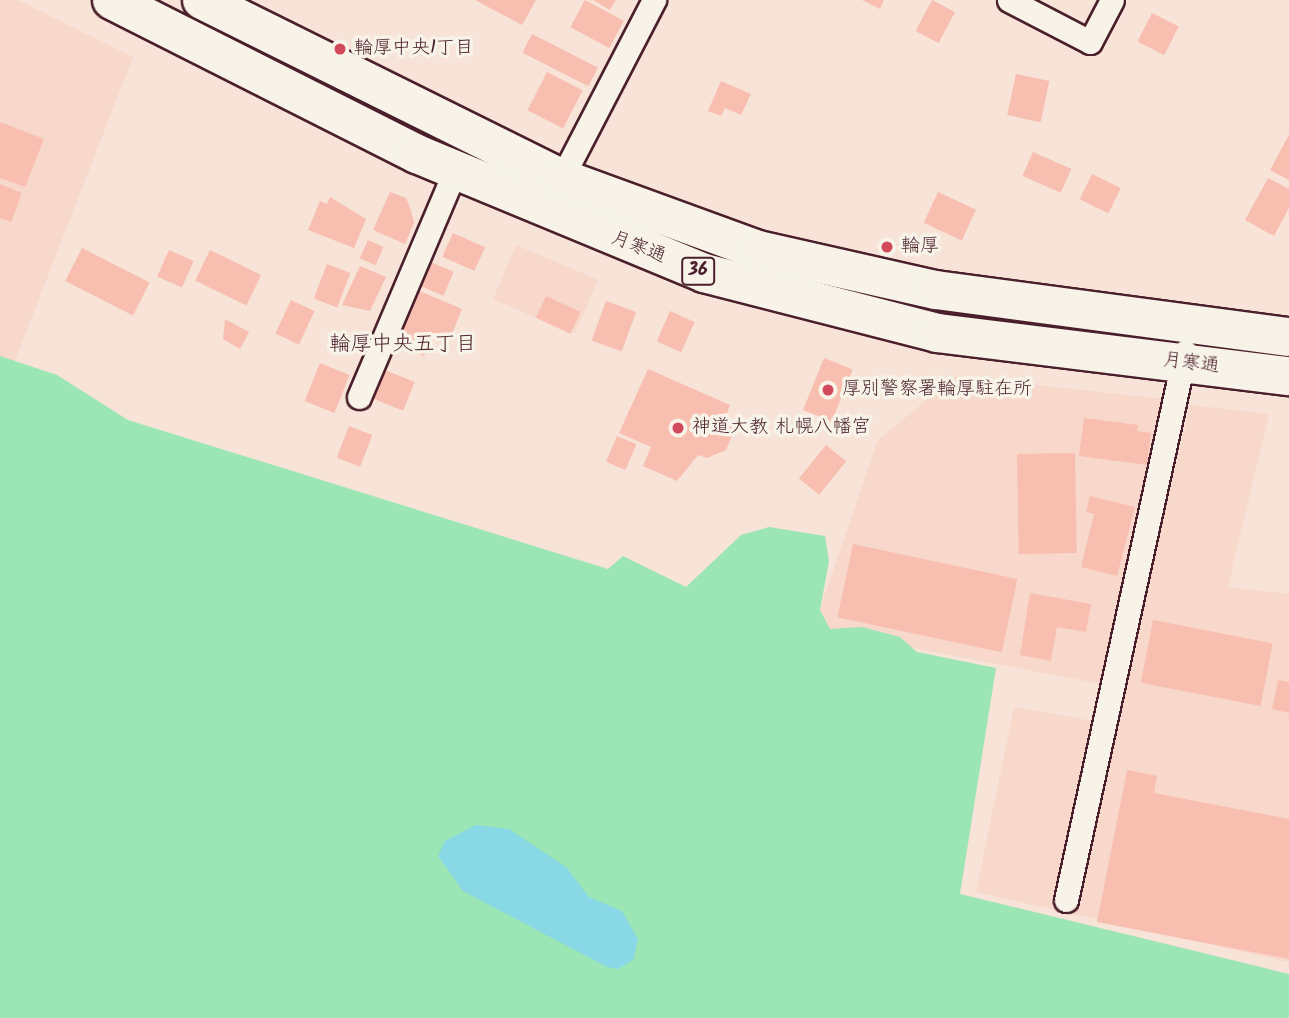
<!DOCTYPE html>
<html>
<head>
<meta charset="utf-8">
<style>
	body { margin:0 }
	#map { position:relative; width:1289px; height:1018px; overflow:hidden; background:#f7e3d7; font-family:Kalam,"Klee One",sans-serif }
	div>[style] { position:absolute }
	.built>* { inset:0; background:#f7d8cb; transform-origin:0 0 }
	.green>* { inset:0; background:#9ce5b4 }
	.water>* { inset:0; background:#89d8e6 }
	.building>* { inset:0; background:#f8beb0; transform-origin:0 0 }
	.roads { filter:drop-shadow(2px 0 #4a1f2b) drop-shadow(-2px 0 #4a1f2b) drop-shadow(0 2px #4a1f2b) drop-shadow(0 -2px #4a1f2b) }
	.street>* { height:23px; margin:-11.5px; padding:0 11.5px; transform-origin:11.5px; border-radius:11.5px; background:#f7f3e8 }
	.highway>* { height:38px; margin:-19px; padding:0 19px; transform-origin:19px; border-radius:19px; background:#f7f3e8 }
	.dots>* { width:19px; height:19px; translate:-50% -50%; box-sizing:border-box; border:4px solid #f7f3e8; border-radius:50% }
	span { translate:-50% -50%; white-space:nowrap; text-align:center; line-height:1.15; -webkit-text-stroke:7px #f7f3e8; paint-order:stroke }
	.shield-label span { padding:2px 5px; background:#f7f3e8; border:2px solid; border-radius:5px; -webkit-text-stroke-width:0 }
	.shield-label { font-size:18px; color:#4a1f2b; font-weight:700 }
	.poi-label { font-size:19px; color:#4a1f2b }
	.left { translate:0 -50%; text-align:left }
	.street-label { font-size:19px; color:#4a1f2b }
	.neighbourhood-label { font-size:21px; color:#4a1f2b }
</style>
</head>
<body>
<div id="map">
	<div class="built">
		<i style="clip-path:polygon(0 0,18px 0,133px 57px,12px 368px,0 364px)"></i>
		<i style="left:516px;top:245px;width:89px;height:59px;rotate:23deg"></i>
		<i style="clip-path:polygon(956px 376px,1164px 399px,1101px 684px,813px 629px,878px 440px)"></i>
		<i style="clip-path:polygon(1190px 405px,1269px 414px,1228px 587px,1289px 594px,1289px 962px,976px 892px,1014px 707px,1115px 725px)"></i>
	</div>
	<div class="green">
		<i style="clip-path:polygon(0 356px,57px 375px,128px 420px,608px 569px,623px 556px,686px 587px,741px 535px,769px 527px,825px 536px,829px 561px,820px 610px,830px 629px,862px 627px,900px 637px,917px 652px,996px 668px,960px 894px,1289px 974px,1289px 1018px,0 1018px)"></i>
	</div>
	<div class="water">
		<i style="clip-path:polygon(476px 825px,509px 829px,566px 867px,589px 897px,622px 911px,638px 939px,633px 960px,618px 969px,607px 967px,463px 891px,438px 856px,445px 841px)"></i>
	</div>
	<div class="building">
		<i style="clip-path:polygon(475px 0,536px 0,522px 25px)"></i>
		<i style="left:585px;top:0;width:44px;height:31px;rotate:28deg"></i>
		<i style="clip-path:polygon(593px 0,616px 0,610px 10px)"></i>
		<i style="clip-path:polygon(862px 0,884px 0,880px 9px)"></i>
		<i style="left:932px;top:0;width:26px;height:35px;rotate:28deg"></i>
		<i style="left:1152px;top:13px;width:30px;height:32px;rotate:27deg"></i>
		<i style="left:532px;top:34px;width:74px;height:21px;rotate:27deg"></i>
		<i style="left:547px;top:72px;width:40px;height:43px;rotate:27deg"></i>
		<i style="left:1016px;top:74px;width:34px;height:42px;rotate:12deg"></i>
		<i style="clip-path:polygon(721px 81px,751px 94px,741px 115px,725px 108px,721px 116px,708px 111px)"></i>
		<i style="clip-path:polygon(0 122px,44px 139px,25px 187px,0 178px)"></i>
		<i style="clip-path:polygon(1289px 135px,1289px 180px,1270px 170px)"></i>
		<i style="left:1033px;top:152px;width:42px;height:26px;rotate:24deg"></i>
		<i style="left:1092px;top:174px;width:32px;height:28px;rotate:26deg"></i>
		<i style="clip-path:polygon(1268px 178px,1289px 189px,1289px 208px,1274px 236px,1245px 220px)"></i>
		<i style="clip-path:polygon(0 184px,22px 193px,11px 222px,0 218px)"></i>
		<i style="clip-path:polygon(390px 192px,406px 198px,411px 211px,414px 223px,405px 244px,373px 230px)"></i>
		<i style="left:938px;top:192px;width:42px;height:34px;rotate:25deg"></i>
		<i style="clip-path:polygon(330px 197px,366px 219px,354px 248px,308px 230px,320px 201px,327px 204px)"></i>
		<i style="left:453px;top:233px;width:35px;height:26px;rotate:24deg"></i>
		<i style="left:368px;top:240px;width:17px;height:20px;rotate:24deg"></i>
		<i style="left:82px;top:248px;width:76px;height:37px;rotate:27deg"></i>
		<i style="left:169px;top:250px;width:27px;height:29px;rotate:24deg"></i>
		<i style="left:210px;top:250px;width:57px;height:34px;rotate:26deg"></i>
		<i style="left:426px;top:260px;width:30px;height:26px;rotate:23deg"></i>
		<i style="left:327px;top:264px;width:25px;height:37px;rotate:21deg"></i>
		<i style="clip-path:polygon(360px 266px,386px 277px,370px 311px,342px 305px)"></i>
		<i style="clip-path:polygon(415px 289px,462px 309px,449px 341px,434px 334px,424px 356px,393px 342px)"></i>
		<i style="left:546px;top:296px;width:38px;height:24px;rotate:25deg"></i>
		<i style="left:291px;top:300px;width:26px;height:37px;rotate:25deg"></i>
		<i style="left:606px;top:301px;width:32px;height:42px;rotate:20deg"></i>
		<i style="left:670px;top:311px;width:27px;height:33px;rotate:24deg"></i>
		<i style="clip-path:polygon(225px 319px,249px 332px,240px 349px,223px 339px)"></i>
		<i style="left:824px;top:358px;width:31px;height:56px;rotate:22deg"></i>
		<i style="left:320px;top:363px;width:32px;height:41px;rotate:22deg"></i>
		<i style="clip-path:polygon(648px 369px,730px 405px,725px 418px,737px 424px,726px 450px,707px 458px,698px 455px,677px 481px,643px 466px,651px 447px,619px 433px)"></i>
		<i style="left:385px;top:370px;width:32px;height:31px;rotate:22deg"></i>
		<i style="clip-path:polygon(1084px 418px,1138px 425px,1137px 431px,1151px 433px,1147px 465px,1079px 456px)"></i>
		<i style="left:349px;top:426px;width:25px;height:34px;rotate:21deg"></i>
		<i style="left:617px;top:436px;width:21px;height:28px;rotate:23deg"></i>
		<i style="left:826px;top:445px;width:26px;height:43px;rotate:39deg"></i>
		<i style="left:1075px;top:453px;width:100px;height:58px;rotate:89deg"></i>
		<i style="clip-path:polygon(1090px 496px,1135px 507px,1117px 576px,1081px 567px,1094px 514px,1086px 512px)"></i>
		<i style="left:853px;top:544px;width:168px;height:75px;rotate:12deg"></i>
		<i style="clip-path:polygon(1030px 593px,1091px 604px,1086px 632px,1057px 627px,1051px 661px,1020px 655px)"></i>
		<i style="left:1153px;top:620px;width:122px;height:64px;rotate:11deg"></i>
		<i style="clip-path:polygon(1278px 680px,1289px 682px,1289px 713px,1272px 709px)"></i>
		<i style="clip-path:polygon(1127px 770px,1157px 776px,1154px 793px,1289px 819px,1289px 959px,1097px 922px)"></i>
	</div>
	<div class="roads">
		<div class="street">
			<i style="left:1009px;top:0;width:91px;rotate:27.4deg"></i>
			<i style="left:1090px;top:42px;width:47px;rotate:-62.4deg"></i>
			<i style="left:557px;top:187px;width:211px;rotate:-62.6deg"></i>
			<i style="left:359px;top:397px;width:246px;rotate:-67deg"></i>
			<i style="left:1066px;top:900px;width:561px;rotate:-77.75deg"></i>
		</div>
		<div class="highway">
			<i style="left:112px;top:0;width:342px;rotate:26.8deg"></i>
			<i style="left:417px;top:154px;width:311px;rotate:22.5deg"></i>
			<i style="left:704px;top:273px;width:241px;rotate:14.4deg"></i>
			<i style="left:937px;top:333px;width:355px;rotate:7deg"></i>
			<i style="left:202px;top:0;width:401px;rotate:26.4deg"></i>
			<i style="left:561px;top:178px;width:210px;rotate:20.1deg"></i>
			<i style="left:758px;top:250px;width:182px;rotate:12.7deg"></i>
			<i style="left:936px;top:290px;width:356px;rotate:7.6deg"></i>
		</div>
	</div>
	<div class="dots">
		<i style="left:340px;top:49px;background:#d1495b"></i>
		<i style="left:887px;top:247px;background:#d1495b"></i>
		<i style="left:828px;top:390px;background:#d1495b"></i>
		<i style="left:678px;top:428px;background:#d1495b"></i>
	</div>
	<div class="shield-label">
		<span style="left:698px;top:271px">36</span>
	</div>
	<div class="poi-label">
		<span class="left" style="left:354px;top:49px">輪厚中央1丁目</span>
		<span class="left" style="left:901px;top:247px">輪厚</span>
		<span class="left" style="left:842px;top:390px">厚別警察署輪厚駐在所</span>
		<span class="left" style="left:692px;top:428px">神道大教 札幌八幡宮</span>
	</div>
	<div class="street-label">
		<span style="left:638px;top:248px;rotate:21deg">月寒通</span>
		<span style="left:1191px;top:364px;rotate:7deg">月寒通</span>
	</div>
	<div class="neighbourhood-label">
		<span style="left:403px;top:345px">輪厚中央五丁目</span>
	</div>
</div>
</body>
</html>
